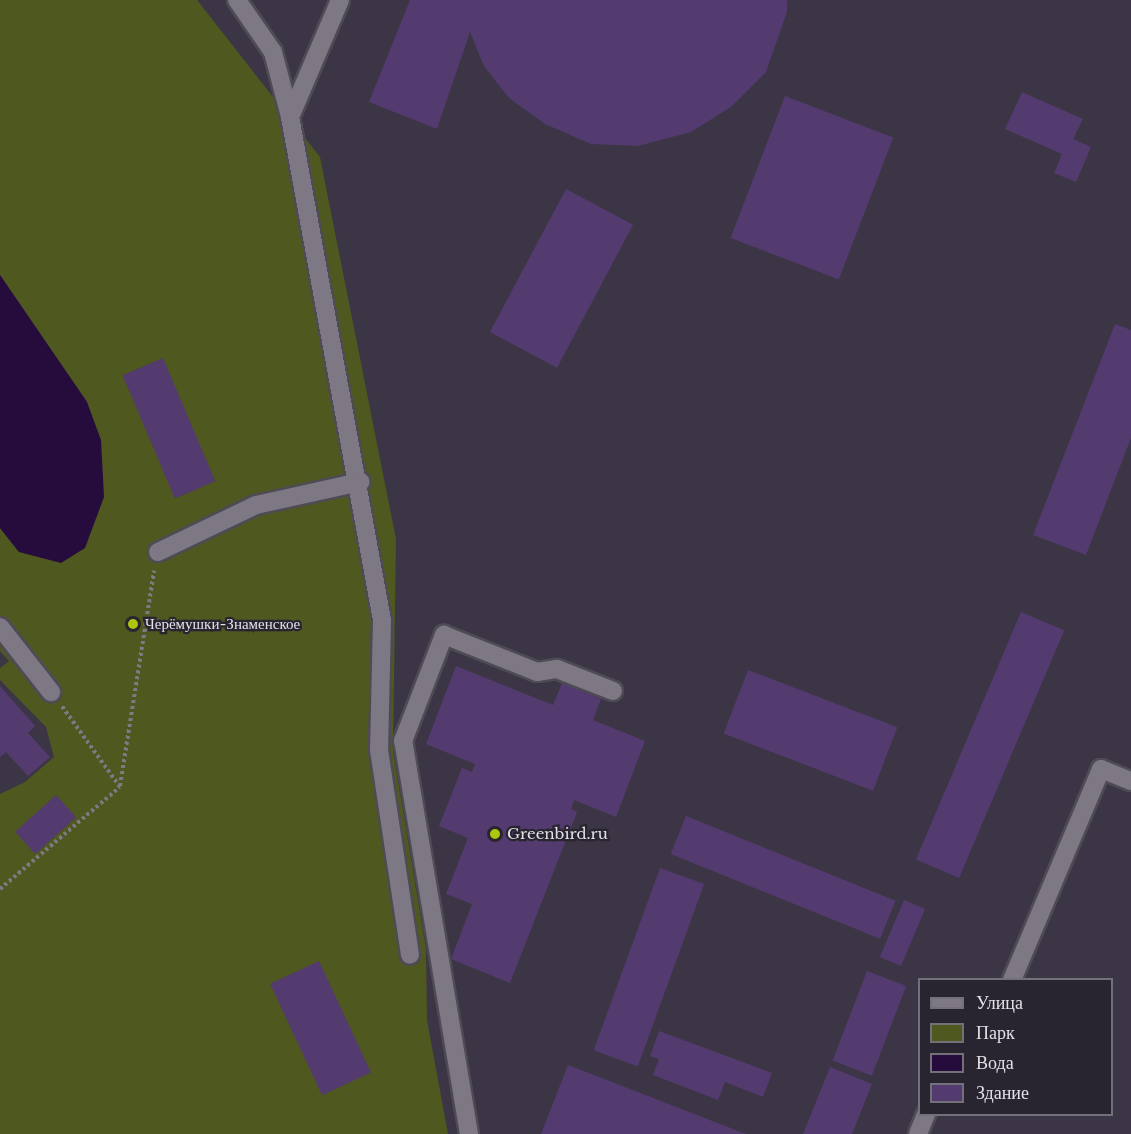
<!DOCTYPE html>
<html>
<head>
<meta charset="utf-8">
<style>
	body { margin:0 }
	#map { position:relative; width:1131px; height:1134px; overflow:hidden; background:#332f3a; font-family:"Libre Baskerville",serif }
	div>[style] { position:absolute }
	.built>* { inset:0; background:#3c3546 }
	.green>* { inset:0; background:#4e581f }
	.water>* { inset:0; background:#260c3d }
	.building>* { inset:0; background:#533b6f; transform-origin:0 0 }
	.path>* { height:4px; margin-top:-2px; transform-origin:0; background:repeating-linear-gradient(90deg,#7e7a84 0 3px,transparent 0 6px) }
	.roads { filter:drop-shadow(2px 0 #4f4b55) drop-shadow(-2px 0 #4f4b55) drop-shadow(0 2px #4f4b55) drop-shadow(0 -2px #4f4b55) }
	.minor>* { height:18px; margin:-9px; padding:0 9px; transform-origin:9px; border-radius:9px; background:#7e7885 }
	.dots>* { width:16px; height:16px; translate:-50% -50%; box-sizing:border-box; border:3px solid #292530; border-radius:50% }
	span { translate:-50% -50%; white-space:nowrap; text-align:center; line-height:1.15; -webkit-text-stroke:4.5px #292530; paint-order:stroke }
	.poi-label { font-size:15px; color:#e3e0e8 }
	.left { translate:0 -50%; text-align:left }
	.legend { position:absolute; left:918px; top:978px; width:195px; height:138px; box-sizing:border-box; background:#292530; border:2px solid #73707a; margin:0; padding:8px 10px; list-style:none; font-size:18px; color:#e3e0e8 }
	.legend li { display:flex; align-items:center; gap:12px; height:30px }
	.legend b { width:30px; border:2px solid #73707a }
</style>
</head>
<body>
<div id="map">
	<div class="built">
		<i style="clip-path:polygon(evenodd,0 0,1131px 0,1131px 1134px,10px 1134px,0 1127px,0 0,920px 980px,1112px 980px,1112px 1114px,920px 1114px,920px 980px)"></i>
	</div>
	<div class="green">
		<i style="clip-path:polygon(0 0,197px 0,320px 157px,396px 539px,393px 751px,426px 949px,427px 1020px,448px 1134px,0 1134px,0 794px,25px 782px,54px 757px,46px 727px,0 680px,0 668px,9px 661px,0 651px,0 528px,19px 552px,87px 402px,0 275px)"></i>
	</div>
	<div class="water">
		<i style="clip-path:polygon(0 275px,87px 402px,101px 440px,104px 497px,85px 548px,61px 563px,19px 552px,0 528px)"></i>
	</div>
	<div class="building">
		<i style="clip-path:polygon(410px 0,787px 0,787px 12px,766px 72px,731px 107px,691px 132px,638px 146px,591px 144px,545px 124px,509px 98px,484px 66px,470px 32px,437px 129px,369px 102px)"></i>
		<i style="clip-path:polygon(1022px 92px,1083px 119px,1073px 139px,1091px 147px,1076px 182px,1054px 173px,1062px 154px,1005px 129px)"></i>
		<i style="left:785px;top:96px;width:116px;height:152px;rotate:21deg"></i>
		<i style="left:566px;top:189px;width:76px;height:162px;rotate:28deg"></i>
		<i style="clip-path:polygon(1115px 324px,1131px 330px,1131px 438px,1086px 555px,1033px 535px)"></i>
		<i style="left:163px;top:358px;width:134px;height:44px;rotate:67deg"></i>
		<i style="left:1021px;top:612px;width:47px;height:269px;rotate:23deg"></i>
		<i style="clip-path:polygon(456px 666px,553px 705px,562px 683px,601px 699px,593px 720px,645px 741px,616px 817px,574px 800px,571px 809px,577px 812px,510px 983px,451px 959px,472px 904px,446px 894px,468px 838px,439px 826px,462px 768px,472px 772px,475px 764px,426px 744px)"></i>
		<i style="left:748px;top:670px;width:160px;height:68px;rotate:21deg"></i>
		<i style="clip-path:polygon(0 686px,35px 726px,28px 733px,50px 757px,28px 776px,6px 752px,0 757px)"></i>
		<i style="left:56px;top:795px;width:30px;height:55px;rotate:48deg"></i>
		<i style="left:686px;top:816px;width:226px;height:41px;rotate:22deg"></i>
		<i style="left:660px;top:868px;width:47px;height:194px;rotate:20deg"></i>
		<i style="left:904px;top:900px;width:23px;height:62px;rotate:23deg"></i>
		<i style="left:319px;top:961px;width:123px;height:54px;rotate:65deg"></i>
		<i style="left:867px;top:971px;width:42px;height:96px;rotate:21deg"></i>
		<i style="clip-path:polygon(659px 1031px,772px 1073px,763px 1097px,725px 1082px,718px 1100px,653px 1075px,659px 1059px,650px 1056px)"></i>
		<i style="clip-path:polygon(568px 1065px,746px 1134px,541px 1134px)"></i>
		<i style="clip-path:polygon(830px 1067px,872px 1084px,852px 1134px,803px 1134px)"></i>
	</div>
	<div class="path">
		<i style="left:120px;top:786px;width:218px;rotate:-81deg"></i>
		<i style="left:0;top:889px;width:157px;rotate:-40.4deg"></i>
		<i style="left:120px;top:787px;width:101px;rotate:-125.7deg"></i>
	</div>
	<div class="roads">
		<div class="minor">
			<i style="left:237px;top:0;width:63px;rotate:55.3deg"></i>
			<i style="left:273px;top:52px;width:67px;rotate:75.3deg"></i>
			<i style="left:340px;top:0;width:127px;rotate:113.1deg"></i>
			<i style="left:290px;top:117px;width:511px;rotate:79.64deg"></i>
			<i style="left:382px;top:620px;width:130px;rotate:91.3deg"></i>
			<i style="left:379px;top:750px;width:207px;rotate:81.4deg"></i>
			<i style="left:158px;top:552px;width:109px;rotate:-25.6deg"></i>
			<i style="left:256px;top:505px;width:107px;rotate:-12.5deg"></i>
			<i style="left:0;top:627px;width:83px;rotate:51.9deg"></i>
			<i style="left:1012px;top:980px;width:229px;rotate:-67.1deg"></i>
			<i style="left:1101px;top:769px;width:32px;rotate:22deg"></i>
			<i style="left:469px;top:1134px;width:399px;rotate:-99.5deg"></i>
			<i style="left:403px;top:741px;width:114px;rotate:-68.9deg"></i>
			<i style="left:444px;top:635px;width:100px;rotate:21.7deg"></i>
			<i style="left:537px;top:672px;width:20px;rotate:-9deg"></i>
			<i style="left:557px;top:669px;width:60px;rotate:21.4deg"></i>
			<i style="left:918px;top:1134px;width:22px;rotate:-68deg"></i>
		</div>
	</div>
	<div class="dots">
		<i style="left:133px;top:624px;background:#adc60d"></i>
		<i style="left:495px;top:834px;background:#adc60d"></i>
	</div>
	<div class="poi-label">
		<span class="left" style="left:145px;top:624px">Черёмушки-Знаменское</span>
		<span class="left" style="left:507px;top:834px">Greenbird.ru</span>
	</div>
	<ul class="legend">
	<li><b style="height:8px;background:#7e7885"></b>Улица</li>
	<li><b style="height:16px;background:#4e581f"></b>Парк</li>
	<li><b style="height:16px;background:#260c3d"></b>Вода</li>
	<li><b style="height:16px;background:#533b6f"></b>Здание</li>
	</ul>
</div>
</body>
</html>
